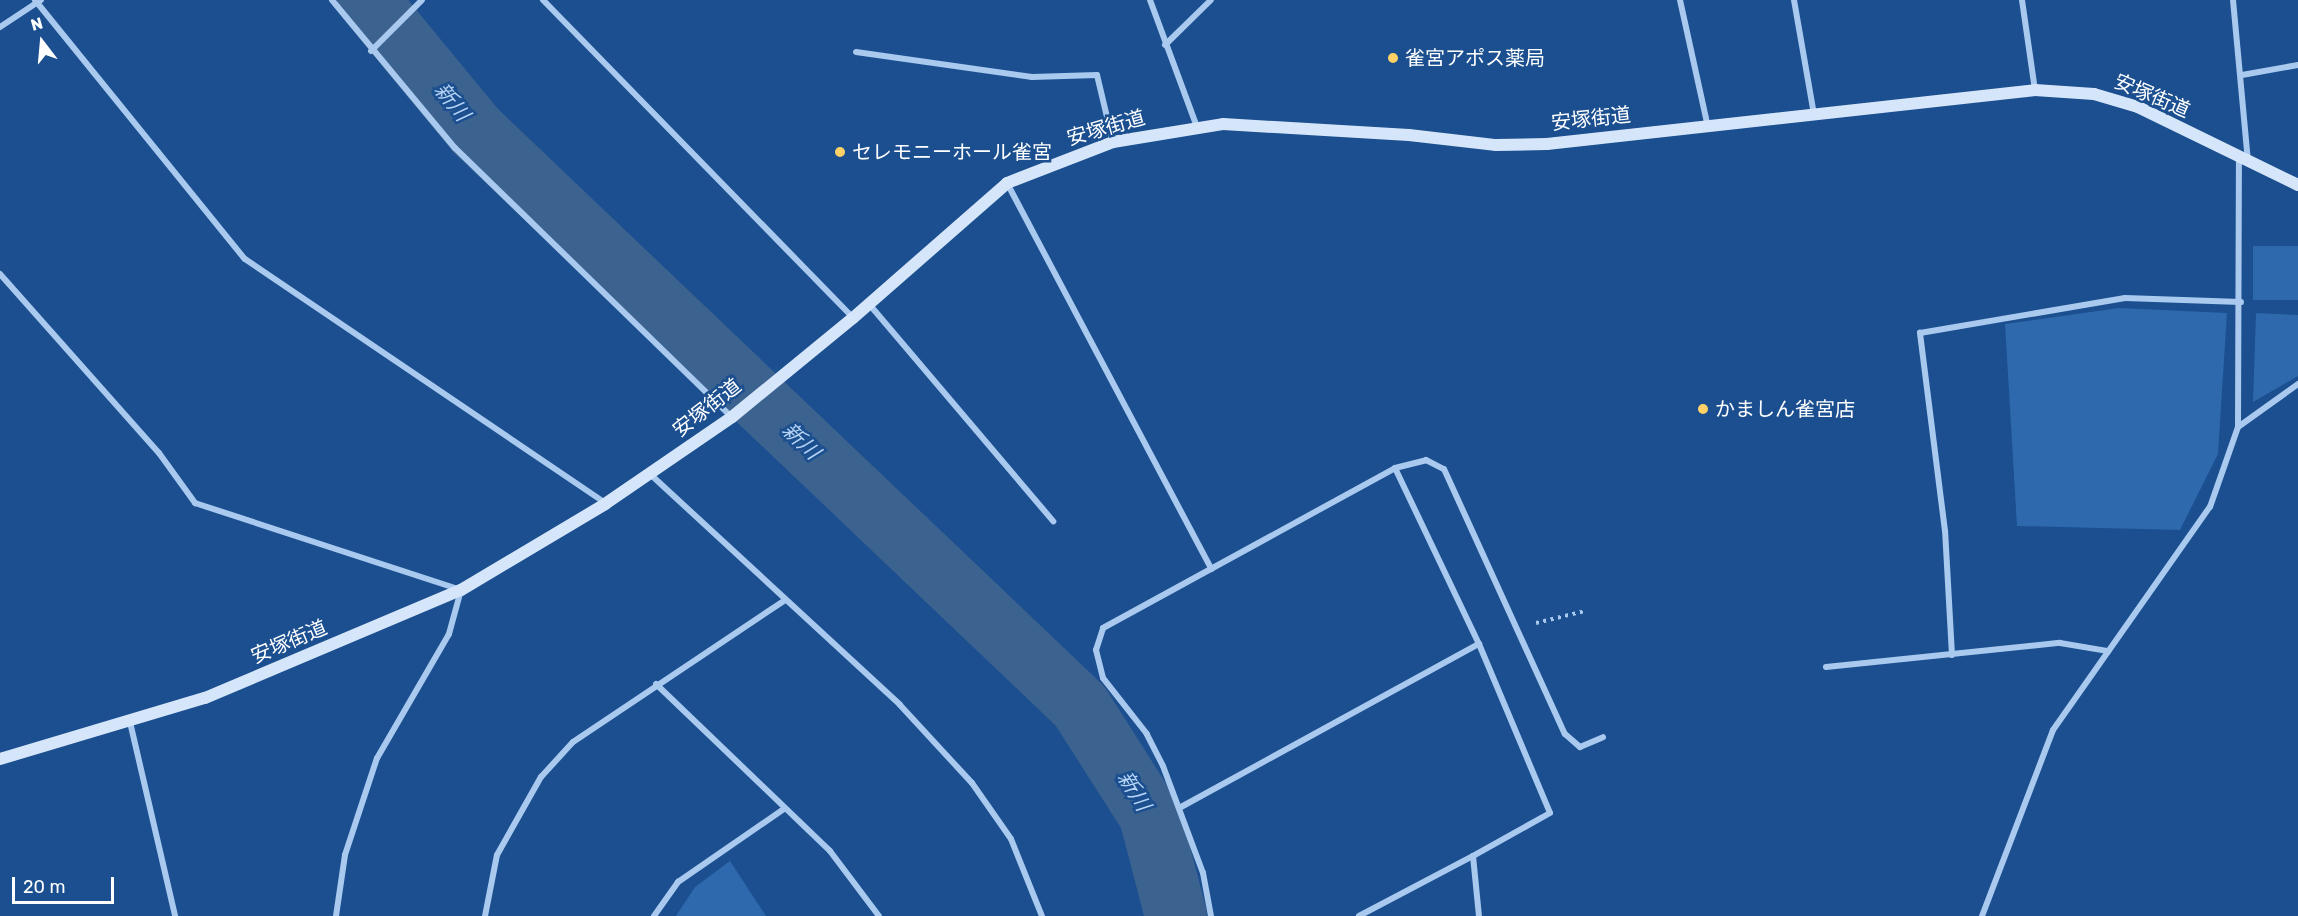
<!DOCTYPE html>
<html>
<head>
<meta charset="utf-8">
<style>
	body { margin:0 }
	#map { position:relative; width:2298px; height:916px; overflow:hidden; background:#1b4f8f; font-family:Rubik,"Noto Sans JP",sans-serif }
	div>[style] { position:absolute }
	.green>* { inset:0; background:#2e69ad; transform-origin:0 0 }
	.river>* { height:62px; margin:-31px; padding:0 31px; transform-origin:31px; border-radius:31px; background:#3c6290 }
	.path>* { height:4px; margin-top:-2px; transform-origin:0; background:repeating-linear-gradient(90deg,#a9c9ee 0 3px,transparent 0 7.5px) }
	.street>* { height:6px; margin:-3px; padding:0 3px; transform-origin:3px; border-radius:3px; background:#a9c9ee }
	.secondary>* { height:12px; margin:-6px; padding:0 6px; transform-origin:6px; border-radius:6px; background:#d6e6fa }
	.dots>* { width:16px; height:16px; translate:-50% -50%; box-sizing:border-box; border:3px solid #1b4f8f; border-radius:50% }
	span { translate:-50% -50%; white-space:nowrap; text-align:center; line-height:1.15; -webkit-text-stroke:5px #1b4f8f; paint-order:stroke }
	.poi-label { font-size:20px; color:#fff }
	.left { translate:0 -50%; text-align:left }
	.street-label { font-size:20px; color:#fff }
	.water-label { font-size:21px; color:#b5d3f5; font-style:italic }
	.north { position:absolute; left:12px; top:12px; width:60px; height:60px; -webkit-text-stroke:4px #1b4f8f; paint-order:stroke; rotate:344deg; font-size:16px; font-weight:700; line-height:24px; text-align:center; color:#fff }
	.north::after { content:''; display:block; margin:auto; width:21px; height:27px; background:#fff; clip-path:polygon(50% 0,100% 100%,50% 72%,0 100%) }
	.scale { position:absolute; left:12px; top:877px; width:102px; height:27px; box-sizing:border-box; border:3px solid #fff; border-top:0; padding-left:8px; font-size:18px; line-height:21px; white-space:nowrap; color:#fff; -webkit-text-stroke:4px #1b4f8f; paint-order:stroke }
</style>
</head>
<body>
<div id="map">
	<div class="green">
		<i style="left:2298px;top:246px;width:54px;height:45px;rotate:90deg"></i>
		<i style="clip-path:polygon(2119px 308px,2227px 313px,2218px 454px,2180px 530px,2017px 526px,2005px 324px)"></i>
		<i style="clip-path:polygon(2256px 313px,2298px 315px,2298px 376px,2253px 402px)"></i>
		<i style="clip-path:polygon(730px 861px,766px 916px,676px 916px,695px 887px)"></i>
	</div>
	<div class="river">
		<i style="left:368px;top:0;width:168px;rotate:50.5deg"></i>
		<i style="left:475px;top:130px;width:835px;rotate:43.59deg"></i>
		<i style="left:1080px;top:706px;width:130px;rotate:57.5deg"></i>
		<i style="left:1150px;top:816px;width:103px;rotate:75.4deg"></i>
	</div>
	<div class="path">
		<i style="left:1536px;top:623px;width:50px;rotate:-13.8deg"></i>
	</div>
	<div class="street">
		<i style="left:35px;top:0;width:333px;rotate:51deg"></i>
		<i style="left:245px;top:259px;width:435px;rotate:34.1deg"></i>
		<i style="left:332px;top:0;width:192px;rotate:50.3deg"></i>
		<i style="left:455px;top:148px;width:386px;rotate:44.2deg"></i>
		<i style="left:543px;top:0;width:444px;rotate:45.7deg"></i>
		<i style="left:1150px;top:0;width:135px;rotate:69.7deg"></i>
		<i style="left:1680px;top:0;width:130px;rotate:77.6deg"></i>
		<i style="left:1794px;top:0;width:117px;rotate:80.1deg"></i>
		<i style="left:2022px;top:0;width:91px;rotate:81.8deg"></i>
		<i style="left:2233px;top:0;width:162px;rotate:84.7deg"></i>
		<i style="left:0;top:27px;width:49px;rotate:-33.4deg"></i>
		<i style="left:1165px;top:45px;width:64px;rotate:-44.4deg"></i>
		<i style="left:371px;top:51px;width:72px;rotate:-45deg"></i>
		<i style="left:856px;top:52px;width:178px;rotate:8.1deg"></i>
		<i style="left:1032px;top:77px;width:65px;rotate:-1.8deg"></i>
		<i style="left:1097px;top:75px;width:69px;rotate:76.6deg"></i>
		<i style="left:2242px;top:75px;width:57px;rotate:-10.1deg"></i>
		<i style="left:1007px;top:183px;width:437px;rotate:62.1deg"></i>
		<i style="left:0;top:274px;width:239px;rotate:48.4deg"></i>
		<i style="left:159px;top:453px;width:62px;rotate:54.2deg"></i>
		<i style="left:195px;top:503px;width:280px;rotate:18.1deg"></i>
		<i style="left:461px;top:590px;width:46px;rotate:105.3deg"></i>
		<i style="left:449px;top:634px;width:143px;rotate:120.1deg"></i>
		<i style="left:377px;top:758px;width:102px;rotate:108.3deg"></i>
		<i style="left:345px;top:855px;width:62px;rotate:98.4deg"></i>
		<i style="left:869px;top:304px;width:285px;rotate:49.7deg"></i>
		<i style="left:2238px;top:427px;width:268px;rotate:-89.8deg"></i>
		<i style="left:1395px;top:468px;width:32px;rotate:-14deg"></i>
		<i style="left:1426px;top:460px;width:20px;rotate:27deg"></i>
		<i style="left:1444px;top:469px;width:291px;rotate:65.5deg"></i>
		<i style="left:1565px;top:734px;width:20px;rotate:41deg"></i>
		<i style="left:1580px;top:747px;width:25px;rotate:-23deg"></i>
		<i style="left:650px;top:474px;width:340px;rotate:42.7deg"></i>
		<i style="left:900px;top:705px;width:106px;rotate:47.3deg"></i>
		<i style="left:972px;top:783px;width:68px;rotate:55.1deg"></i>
		<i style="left:1011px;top:839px;width:83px;rotate:68.1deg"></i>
		<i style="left:1952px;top:655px;width:124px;rotate:-93.2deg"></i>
		<i style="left:1945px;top:531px;width:200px;rotate:-97.2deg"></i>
		<i style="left:1920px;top:333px;width:208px;rotate:-9.7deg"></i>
		<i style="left:2125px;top:298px;width:116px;rotate:2deg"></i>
		<i style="left:1826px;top:667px;width:235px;rotate:-5.9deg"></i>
		<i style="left:2060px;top:643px;width:49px;rotate:9.5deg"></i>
		<i style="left:656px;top:684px;width:241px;rotate:43.8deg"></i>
		<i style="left:830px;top:851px;width:81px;rotate:53deg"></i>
		<i style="left:130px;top:722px;width:199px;rotate:76.9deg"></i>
		<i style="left:1181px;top:807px;width:340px;rotate:-28.7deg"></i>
		<i style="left:485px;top:916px;width:62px;rotate:-78.9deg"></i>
		<i style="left:497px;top:855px;width:90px;rotate:-60.6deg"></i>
		<i style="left:541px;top:777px;width:47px;rotate:-47.6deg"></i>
		<i style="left:573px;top:742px;width:255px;rotate:-33.8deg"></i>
		<i style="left:654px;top:916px;width:42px;rotate:-54.8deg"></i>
		<i style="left:678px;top:882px;width:129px;rotate:-34.6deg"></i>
		<i style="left:1211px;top:916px;width:44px;rotate:-100.5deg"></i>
		<i style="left:1203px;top:873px;width:114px;rotate:-110.5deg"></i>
		<i style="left:1163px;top:766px;width:36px;rotate:-117deg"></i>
		<i style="left:1147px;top:734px;width:71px;rotate:-128.2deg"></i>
		<i style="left:1103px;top:678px;width:29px;rotate:-104deg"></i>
		<i style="left:1096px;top:650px;width:23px;rotate:-72deg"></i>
		<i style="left:1103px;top:628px;width:333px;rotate:-28.7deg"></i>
		<i style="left:1395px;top:468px;width:195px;rotate:64.5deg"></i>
		<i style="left:1479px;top:644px;width:183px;rotate:67.2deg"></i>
		<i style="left:1550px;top:813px;width:88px;rotate:150.8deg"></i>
		<i style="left:1359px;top:916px;width:129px;rotate:-27.8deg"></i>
		<i style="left:1473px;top:856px;width:60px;rotate:84.3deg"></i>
		<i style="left:1982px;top:916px;width:199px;rotate:-69.1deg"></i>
		<i style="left:2053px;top:730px;width:273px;rotate:-54.9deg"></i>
		<i style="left:2210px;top:507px;width:85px;rotate:-70.7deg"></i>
		<i style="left:2238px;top:427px;width:74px;rotate:-35.6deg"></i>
	</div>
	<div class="secondary">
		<i style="left:0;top:759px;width:214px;rotate:-16.6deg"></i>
		<i style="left:205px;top:698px;width:278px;rotate:-22.9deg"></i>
		<i style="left:461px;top:590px;width:168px;rotate:-30.8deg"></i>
		<i style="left:605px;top:504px;width:154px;rotate:-34.4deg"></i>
		<i style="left:732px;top:417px;width:156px;rotate:-39.3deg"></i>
		<i style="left:853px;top:318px;width:205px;rotate:-41.2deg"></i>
		<i style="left:1007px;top:183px;width:114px;rotate:-21.1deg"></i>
		<i style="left:1113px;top:142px;width:111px;rotate:-9.3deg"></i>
		<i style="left:1223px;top:124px;width:186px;rotate:3.4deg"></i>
		<i style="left:1409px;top:135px;width:88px;rotate:6.6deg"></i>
		<i style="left:1496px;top:145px;width:51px;rotate:-1.1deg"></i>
		<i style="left:1547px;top:144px;width:491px;rotate:-6.3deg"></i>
		<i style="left:2035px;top:90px;width:59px;rotate:3.9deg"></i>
		<i style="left:2094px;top:94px;width:46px;rotate:16.5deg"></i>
		<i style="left:2138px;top:107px;width:178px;rotate:26deg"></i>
	</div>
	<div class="dots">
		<i style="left:1393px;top:58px;background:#ffd166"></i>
		<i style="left:840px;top:152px;background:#ffd166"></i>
		<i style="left:1703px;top:409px;background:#ffd166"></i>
	</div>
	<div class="poi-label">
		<span class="left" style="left:1405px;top:58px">雀宮アポス薬局</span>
		<span class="left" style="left:852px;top:152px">セレモニーホール雀宮</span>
		<span class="left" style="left:1715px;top:409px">かましん雀宮店</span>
	</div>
	<div class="street-label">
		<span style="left:2152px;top:96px;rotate:23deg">安塚街道</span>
		<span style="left:1591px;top:119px;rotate:-6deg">安塚街道</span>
		<span style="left:1106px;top:128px;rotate:-16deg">安塚街道</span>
		<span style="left:707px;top:408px;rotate:-38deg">安塚街道</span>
		<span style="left:289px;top:642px;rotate:-23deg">安塚街道</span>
	</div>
	<div class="water-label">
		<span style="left:452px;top:102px;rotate:51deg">新川</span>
		<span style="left:801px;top:441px;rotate:44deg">新川</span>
		<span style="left:1134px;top:791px;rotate:58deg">新川</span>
	</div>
	<div class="north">N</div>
	<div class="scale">20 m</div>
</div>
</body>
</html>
